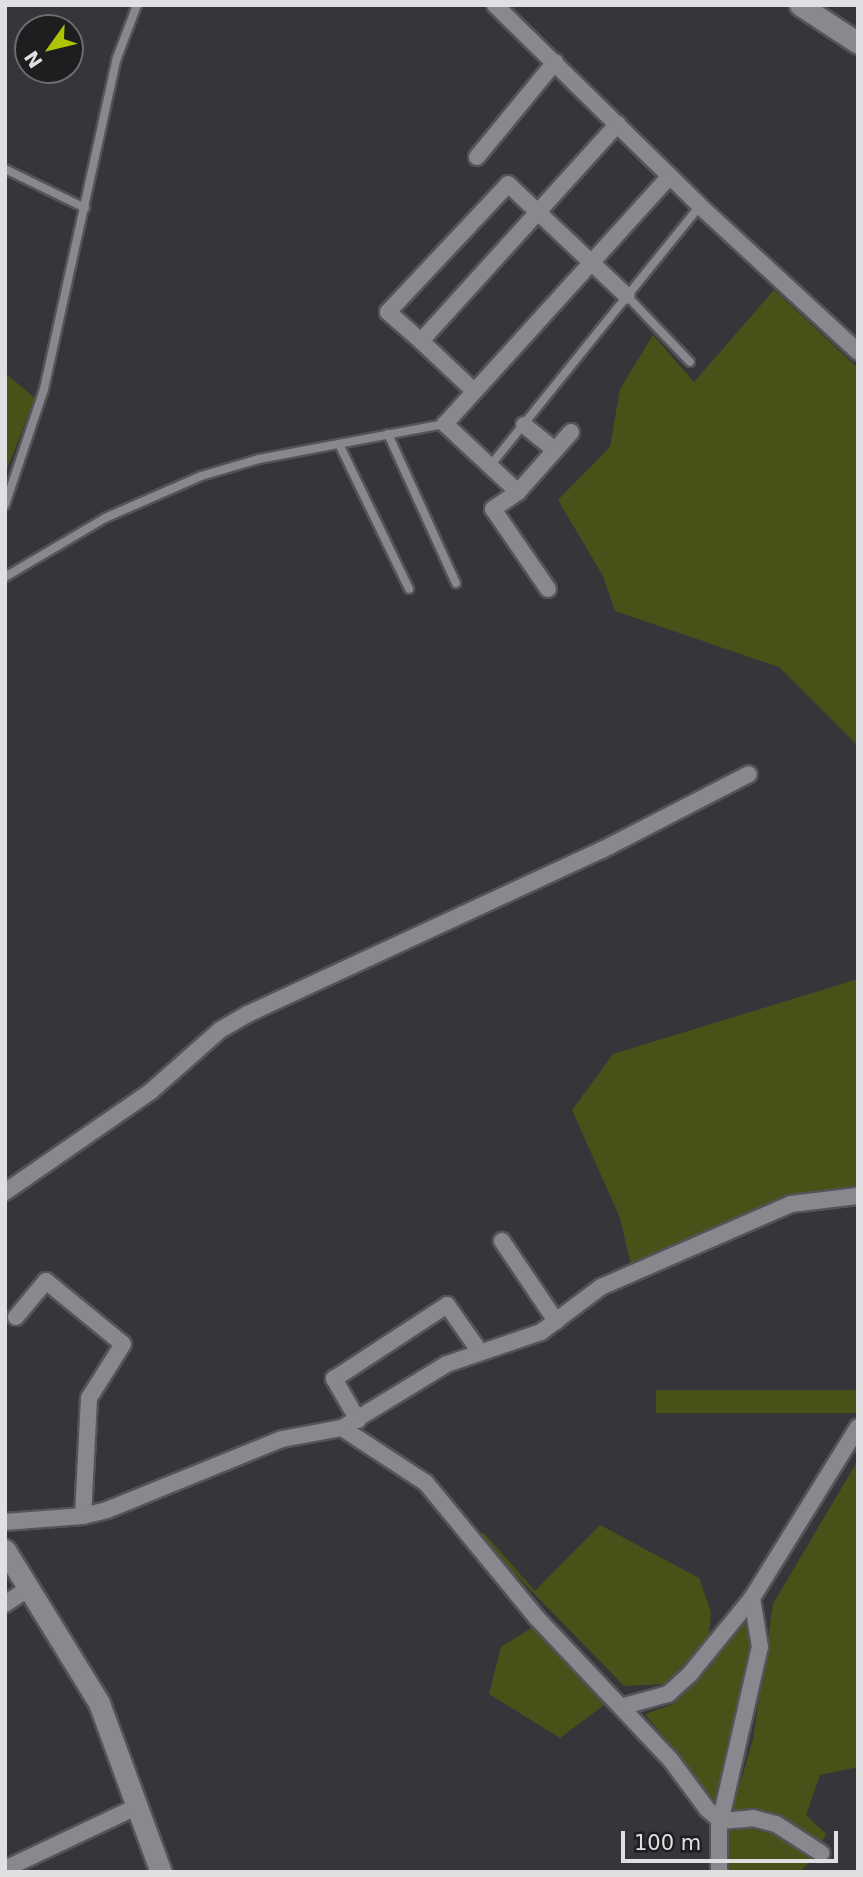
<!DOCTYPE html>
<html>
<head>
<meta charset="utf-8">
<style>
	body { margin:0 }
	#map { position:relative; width:863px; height:1877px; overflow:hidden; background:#36363a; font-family:"DejaVu Sans",sans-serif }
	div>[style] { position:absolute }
	.green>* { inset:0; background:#485117; transform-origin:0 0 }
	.roads { filter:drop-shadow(2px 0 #545458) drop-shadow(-2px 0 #545458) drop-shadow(0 2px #545458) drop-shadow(0 -2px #545458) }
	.service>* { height:8px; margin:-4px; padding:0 4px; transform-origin:4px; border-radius:4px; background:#88898e }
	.minor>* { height:16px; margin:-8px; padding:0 8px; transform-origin:8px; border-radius:8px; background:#88898e }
	.tertiary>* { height:21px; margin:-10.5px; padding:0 10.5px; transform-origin:10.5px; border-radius:10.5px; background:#88898e }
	span { translate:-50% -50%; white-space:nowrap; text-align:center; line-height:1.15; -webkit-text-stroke:7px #1e1e20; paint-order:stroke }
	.frame { position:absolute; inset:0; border:7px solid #e0e0e3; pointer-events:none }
	.north { position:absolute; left:14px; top:14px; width:70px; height:70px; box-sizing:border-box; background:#1e1e20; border:2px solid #6c6c6e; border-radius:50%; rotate:236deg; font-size:19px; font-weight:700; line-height:28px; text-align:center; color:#e0e0e3 }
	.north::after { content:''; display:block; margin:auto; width:24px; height:32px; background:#afc504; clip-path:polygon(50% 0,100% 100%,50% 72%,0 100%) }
	.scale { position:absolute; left:621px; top:1831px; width:217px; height:32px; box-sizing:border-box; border:4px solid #e0e0e3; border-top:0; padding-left:9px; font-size:21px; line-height:24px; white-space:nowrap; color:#e0e0e3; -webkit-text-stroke:5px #1e1e20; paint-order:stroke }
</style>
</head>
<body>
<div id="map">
	<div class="green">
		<i style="clip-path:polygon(774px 290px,858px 368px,858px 746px,779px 667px,615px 611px,603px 576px,558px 500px,610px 447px,620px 389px,653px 335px,694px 382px)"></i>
		<i style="clip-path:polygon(5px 373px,35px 398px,5px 474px)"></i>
		<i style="clip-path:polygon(858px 979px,858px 1187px,801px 1194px,631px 1265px,620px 1218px,572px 1110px,613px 1054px)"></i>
		<i style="left:858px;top:1390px;width:23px;height:202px;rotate:90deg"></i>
		<i style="clip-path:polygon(858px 1460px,858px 1767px,820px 1775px,806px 1815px,826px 1834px,821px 1844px,782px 1819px,732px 1811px,753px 1739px,773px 1604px)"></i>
		<i style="clip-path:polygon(600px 1525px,699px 1578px,711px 1612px,709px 1638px,665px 1684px,624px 1686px,478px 1536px,484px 1533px,535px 1591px)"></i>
		<i style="clip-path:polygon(744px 1620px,753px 1645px,715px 1801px,645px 1714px,673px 1704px)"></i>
		<i style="clip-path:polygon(533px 1627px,604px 1705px,560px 1738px,489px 1694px,501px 1647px)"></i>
		<i style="clip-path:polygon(722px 1829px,751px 1829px,780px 1835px,816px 1855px,800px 1872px,723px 1872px)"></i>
	</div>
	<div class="roads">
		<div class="service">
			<i style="left:5px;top:169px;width:89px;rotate:26deg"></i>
			<i style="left:627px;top:296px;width:91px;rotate:46.3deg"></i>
			<i style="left:388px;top:434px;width:164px;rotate:65.5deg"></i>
			<i style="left:339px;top:444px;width:161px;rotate:64.2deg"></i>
			<i style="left:490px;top:466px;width:334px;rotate:-51.1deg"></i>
			<i style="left:5px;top:505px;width:122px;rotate:-71.4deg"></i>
			<i style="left:44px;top:389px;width:339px;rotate:-77.6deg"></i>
			<i style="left:117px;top:58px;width:57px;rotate:-69.3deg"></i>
			<i style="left:5px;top:577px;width:116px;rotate:-30.5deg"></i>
			<i style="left:105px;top:518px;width:105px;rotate:-23.6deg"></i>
			<i style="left:201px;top:476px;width:60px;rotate:-16.3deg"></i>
			<i style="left:259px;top:459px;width:189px;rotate:-10.7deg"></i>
		</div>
		<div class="minor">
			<i style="left:495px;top:5px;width:287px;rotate:44.4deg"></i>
			<i style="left:700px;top:206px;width:215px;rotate:42.7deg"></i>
			<i style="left:477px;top:157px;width:123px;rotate:-50.6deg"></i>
			<i style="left:421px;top:341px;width:44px;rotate:-138.7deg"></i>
			<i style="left:388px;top:312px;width:175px;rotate:-46.8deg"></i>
			<i style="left:508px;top:184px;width:163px;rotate:43.3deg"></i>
			<i style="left:474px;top:391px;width:73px;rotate:-136.7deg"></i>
			<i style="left:421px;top:341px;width:293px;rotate:-47.8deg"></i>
			<i style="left:524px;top:425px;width:40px;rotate:39deg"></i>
			<i style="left:518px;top:492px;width:100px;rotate:-137deg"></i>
			<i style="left:445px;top:424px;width:335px;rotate:-47.8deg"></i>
			<i style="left:548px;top:589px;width:97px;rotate:-124.5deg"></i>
			<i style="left:493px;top:509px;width:30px;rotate:-34deg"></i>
			<i style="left:518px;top:492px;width:80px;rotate:-48.5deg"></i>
			<i style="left:5px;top:1192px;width:176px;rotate:-34.6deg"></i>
			<i style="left:150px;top:1092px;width:94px;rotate:-41.5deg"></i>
			<i style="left:220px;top:1030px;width:32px;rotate:-30deg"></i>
			<i style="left:248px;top:1014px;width:390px;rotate:-24.9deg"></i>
			<i style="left:602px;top:850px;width:165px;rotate:-27.3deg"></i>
			<i style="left:502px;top:1241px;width:97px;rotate:56deg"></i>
			<i style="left:16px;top:1317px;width:47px;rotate:-50.2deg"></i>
			<i style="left:46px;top:1281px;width:99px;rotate:39.3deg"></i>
			<i style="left:123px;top:1344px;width:64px;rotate:122.2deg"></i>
			<i style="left:89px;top:1398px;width:118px;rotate:92.9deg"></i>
			<i style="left:358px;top:1420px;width:48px;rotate:-120.3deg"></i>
			<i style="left:334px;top:1379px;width:135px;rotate:-33.2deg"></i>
			<i style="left:447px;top:1305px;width:57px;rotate:54.9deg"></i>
			<i style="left:342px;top:1428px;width:100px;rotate:33.2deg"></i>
			<i style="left:426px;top:1483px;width:173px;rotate:50.6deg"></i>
			<i style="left:536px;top:1617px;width:195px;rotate:46.7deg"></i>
			<i style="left:670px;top:1759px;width:62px;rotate:53.5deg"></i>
			<i style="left:707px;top:1809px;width:18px;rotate:41deg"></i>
			<i style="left:721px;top:1821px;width:32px;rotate:-5deg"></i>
			<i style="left:753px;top:1818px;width:24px;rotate:15deg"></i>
			<i style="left:776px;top:1824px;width:54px;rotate:32.8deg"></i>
			<i style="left:5px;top:1522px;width:78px;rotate:-4.4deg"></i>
			<i style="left:83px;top:1516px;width:25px;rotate:-14deg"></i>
			<i style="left:107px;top:1510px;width:189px;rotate:-22.1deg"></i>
			<i style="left:282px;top:1439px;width:61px;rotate:-10.4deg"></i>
			<i style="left:342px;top:1428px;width:123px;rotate:-31.4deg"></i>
			<i style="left:447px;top:1364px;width:99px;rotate:-18.8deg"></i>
			<i style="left:541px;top:1332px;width:75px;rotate:-36.9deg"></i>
			<i style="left:601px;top:1287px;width:207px;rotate:-23.6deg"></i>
			<i style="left:791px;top:1204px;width:67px;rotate:-6.8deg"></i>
			<i style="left:5px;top:1604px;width:29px;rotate:-34deg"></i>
			<i style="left:624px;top:1706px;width:46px;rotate:-15.3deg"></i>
			<i style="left:668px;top:1694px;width:30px;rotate:-42deg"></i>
			<i style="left:690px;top:1674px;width:98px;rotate:-50.8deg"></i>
			<i style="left:752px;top:1598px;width:201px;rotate:-58.2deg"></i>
			<i style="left:5px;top:1869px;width:145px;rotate:-25.3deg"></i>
			<i style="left:719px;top:1872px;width:45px;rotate:-90deg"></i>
			<i style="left:719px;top:1827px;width:185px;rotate:-77.2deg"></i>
			<i style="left:760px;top:1647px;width:50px;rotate:-99.3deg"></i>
		</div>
		<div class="tertiary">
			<i style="left:800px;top:5px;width:69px;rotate:33.2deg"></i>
			<i style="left:5px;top:1550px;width:180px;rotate:58.4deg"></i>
			<i style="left:99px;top:1703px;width:180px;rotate:69.9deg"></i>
		</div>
	</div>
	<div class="frame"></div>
	<div class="north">N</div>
	<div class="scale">100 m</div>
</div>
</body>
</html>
